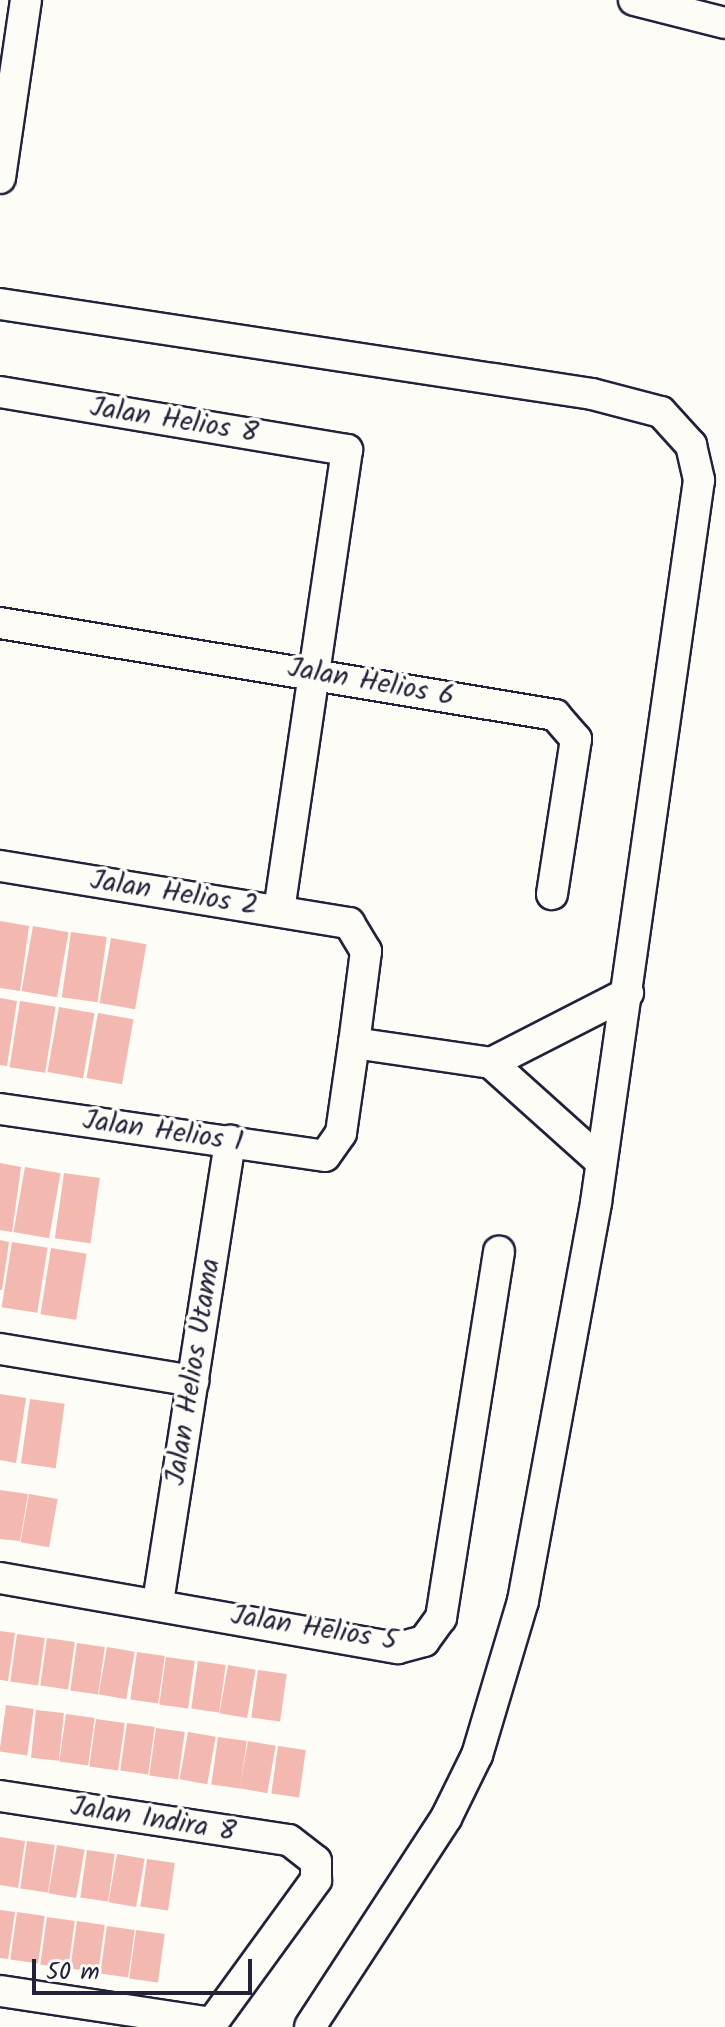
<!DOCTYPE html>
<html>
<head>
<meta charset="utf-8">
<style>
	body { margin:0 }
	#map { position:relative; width:725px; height:2027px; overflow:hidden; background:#fdfcf7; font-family:Kalam,sans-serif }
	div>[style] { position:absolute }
	.building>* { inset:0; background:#f3b8af; transform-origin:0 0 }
	.roads { filter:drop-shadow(2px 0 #22223b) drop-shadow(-2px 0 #22223b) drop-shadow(0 2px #22223b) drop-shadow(0 -2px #22223b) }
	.street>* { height:30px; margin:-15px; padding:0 15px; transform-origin:15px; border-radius:15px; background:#fdfcf7 }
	span { translate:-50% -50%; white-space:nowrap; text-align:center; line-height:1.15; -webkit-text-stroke:7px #fdfcf7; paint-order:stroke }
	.street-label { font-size:28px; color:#22223b }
	.scale { position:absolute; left:32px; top:1959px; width:220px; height:36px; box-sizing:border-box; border:4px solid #22223b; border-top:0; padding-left:10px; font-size:24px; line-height:28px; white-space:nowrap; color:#22223b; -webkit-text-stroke:6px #fdfcf7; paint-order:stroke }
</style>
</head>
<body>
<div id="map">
	<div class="building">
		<i style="clip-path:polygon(0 921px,29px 926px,20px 991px,0 988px)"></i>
		<i style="left:33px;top:926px;width:36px;height:66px;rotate:10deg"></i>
		<i style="left:71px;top:932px;width:36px;height:66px;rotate:8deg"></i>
		<i style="left:111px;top:938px;width:36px;height:66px;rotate:10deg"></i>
		<i style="clip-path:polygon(0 998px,17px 1001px,7px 1066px,0 1065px)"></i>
		<i style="left:20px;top:1001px;width:36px;height:67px;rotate:9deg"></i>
		<i style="left:59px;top:1007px;width:36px;height:66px;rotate:10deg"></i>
		<i style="left:98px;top:1013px;width:36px;height:66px;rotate:10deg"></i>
		<i style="clip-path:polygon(0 1163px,21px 1167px,12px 1232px,0 1230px)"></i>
		<i style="left:25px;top:1167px;width:36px;height:66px;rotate:10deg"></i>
		<i style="left:64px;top:1173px;width:36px;height:66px;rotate:8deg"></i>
		<i style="clip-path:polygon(0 1240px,9px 1242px,2px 1290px,0 1290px)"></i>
		<i style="left:12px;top:1242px;width:36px;height:66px;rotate:9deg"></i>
		<i style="left:51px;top:1248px;width:36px;height:67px;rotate:9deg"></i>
		<i style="clip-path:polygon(0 1394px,26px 1398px,16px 1463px,0 1460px)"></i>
		<i style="left:30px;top:1399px;width:35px;height:65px;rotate:8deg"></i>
		<i style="clip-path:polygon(0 1490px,28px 1494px,20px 1541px,0 1539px)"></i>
		<i style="left:29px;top:1494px;width:29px;height:49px;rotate:10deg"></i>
		<i style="clip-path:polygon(0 1631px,15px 1633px,8px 1681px,0 1680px)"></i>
		<i style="left:17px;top:1634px;width:28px;height:48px;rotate:8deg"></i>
		<i style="left:47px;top:1638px;width:28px;height:48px;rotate:8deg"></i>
		<i style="left:77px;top:1643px;width:28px;height:48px;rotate:8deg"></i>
		<i style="left:107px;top:1647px;width:28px;height:48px;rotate:10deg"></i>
		<i style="left:137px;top:1652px;width:28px;height:48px;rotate:8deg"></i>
		<i style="left:166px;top:1657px;width:29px;height:48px;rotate:8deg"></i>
		<i style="left:198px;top:1661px;width:28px;height:48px;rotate:8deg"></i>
		<i style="left:228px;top:1665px;width:28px;height:49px;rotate:10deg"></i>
		<i style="left:258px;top:1670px;width:29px;height:48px;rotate:8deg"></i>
		<i style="left:6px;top:1705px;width:28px;height:47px;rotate:8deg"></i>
		<i style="left:36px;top:1710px;width:28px;height:48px;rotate:6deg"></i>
		<i style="left:66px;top:1714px;width:29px;height:48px;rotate:8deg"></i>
		<i style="left:96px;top:1719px;width:29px;height:48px;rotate:8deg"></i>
		<i style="left:127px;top:1723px;width:28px;height:48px;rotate:8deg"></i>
		<i style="left:156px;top:1728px;width:29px;height:48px;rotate:8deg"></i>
		<i style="left:188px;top:1732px;width:28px;height:48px;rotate:10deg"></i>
		<i style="left:218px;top:1737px;width:29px;height:48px;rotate:8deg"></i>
		<i style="left:248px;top:1741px;width:28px;height:48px;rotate:10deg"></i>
		<i style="left:278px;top:1746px;width:28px;height:48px;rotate:8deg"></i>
		<i style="clip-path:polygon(0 1837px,25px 1841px,18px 1888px,0 1885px)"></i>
		<i style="left:27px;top:1841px;width:28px;height:48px;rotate:8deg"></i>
		<i style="left:57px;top:1845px;width:28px;height:49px;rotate:10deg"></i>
		<i style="left:87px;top:1850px;width:28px;height:48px;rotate:8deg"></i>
		<i style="left:117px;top:1854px;width:28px;height:49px;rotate:10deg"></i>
		<i style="left:147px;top:1859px;width:28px;height:48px;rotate:8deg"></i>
		<i style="clip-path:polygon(0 1910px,15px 1912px,8px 1959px,0 1958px)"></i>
		<i style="left:17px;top:1912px;width:28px;height:48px;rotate:8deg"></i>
		<i style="left:47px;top:1917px;width:28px;height:48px;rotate:8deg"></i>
		<i style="left:77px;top:1921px;width:28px;height:48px;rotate:8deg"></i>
		<i style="left:107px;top:1926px;width:28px;height:48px;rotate:8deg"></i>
		<i style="left:136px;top:1930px;width:29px;height:49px;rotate:8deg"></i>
	</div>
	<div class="roads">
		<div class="street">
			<i style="left:634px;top:0;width:94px;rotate:14.2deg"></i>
			<i style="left:0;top:178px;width:180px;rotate:-81.7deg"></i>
			<i style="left:0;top:304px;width:599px;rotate:8.64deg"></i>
			<i style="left:592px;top:394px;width:71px;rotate:14.6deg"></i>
			<i style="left:661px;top:412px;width:45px;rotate:47.7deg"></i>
			<i style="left:691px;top:445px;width:36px;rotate:77deg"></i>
			<i style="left:699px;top:480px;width:730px;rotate:98.11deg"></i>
			<i style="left:596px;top:1203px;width:405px;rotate:100.4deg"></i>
			<i style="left:523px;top:1601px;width:161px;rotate:106.6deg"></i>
			<i style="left:477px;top:1755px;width:70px;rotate:116.2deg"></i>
			<i style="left:446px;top:1818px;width:249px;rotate:123.1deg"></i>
			<i style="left:0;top:392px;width:352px;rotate:9.5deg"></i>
			<i style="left:347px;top:450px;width:466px;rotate:98.4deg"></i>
			<i style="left:0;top:623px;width:563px;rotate:9.41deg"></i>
			<i style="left:555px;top:715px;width:32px;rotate:49deg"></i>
			<i style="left:576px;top:739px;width:157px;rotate:98.8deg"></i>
			<i style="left:0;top:866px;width:354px;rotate:9.3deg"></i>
			<i style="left:349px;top:923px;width:33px;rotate:59deg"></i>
			<i style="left:366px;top:951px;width:93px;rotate:97.4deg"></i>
			<i style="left:354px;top:1043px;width:138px;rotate:8.3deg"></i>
			<i style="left:491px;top:1063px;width:154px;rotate:-27.1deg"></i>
			<i style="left:491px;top:1063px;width:145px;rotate:41.9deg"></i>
			<i style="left:0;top:1109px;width:328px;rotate:8.2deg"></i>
			<i style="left:325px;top:1156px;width:28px;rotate:-55deg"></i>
			<i style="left:341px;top:1133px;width:91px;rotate:-81.8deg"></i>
			<i style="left:0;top:1349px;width:196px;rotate:9.4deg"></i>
			<i style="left:0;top:1578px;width:404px;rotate:10deg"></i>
			<i style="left:398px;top:1648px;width:27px;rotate:-15deg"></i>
			<i style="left:424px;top:1641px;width:29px;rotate:-54deg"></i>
			<i style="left:441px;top:1618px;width:371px;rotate:-81deg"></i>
			<i style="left:158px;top:1602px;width:467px;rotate:-81.1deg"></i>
			<i style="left:0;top:1796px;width:292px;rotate:8.7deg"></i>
			<i style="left:289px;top:1840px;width:34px;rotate:38deg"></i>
			<i style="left:316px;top:1861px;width:19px;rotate:90deg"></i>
			<i style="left:316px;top:1880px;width:177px;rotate:126deg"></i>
			<i style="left:212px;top:2023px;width:214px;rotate:-171.4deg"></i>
		</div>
	</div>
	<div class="street-label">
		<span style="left:174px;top:421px;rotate:9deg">Jalan Helios 8</span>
		<span style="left:371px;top:683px;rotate:10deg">Jalan Helios 6</span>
		<span style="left:174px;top:894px;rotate:9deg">Jalan Helios 2</span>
		<span style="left:163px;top:1132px;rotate:8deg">Jalan Helios 1</span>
		<span style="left:194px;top:1372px;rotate:-81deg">Jalan Helios Utama</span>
		<span style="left:314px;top:1629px;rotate:9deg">Jalan Helios 5</span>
		<span style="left:153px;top:1820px;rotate:9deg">Jalan Indira 8</span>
	</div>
	<div class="scale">50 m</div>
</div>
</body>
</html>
